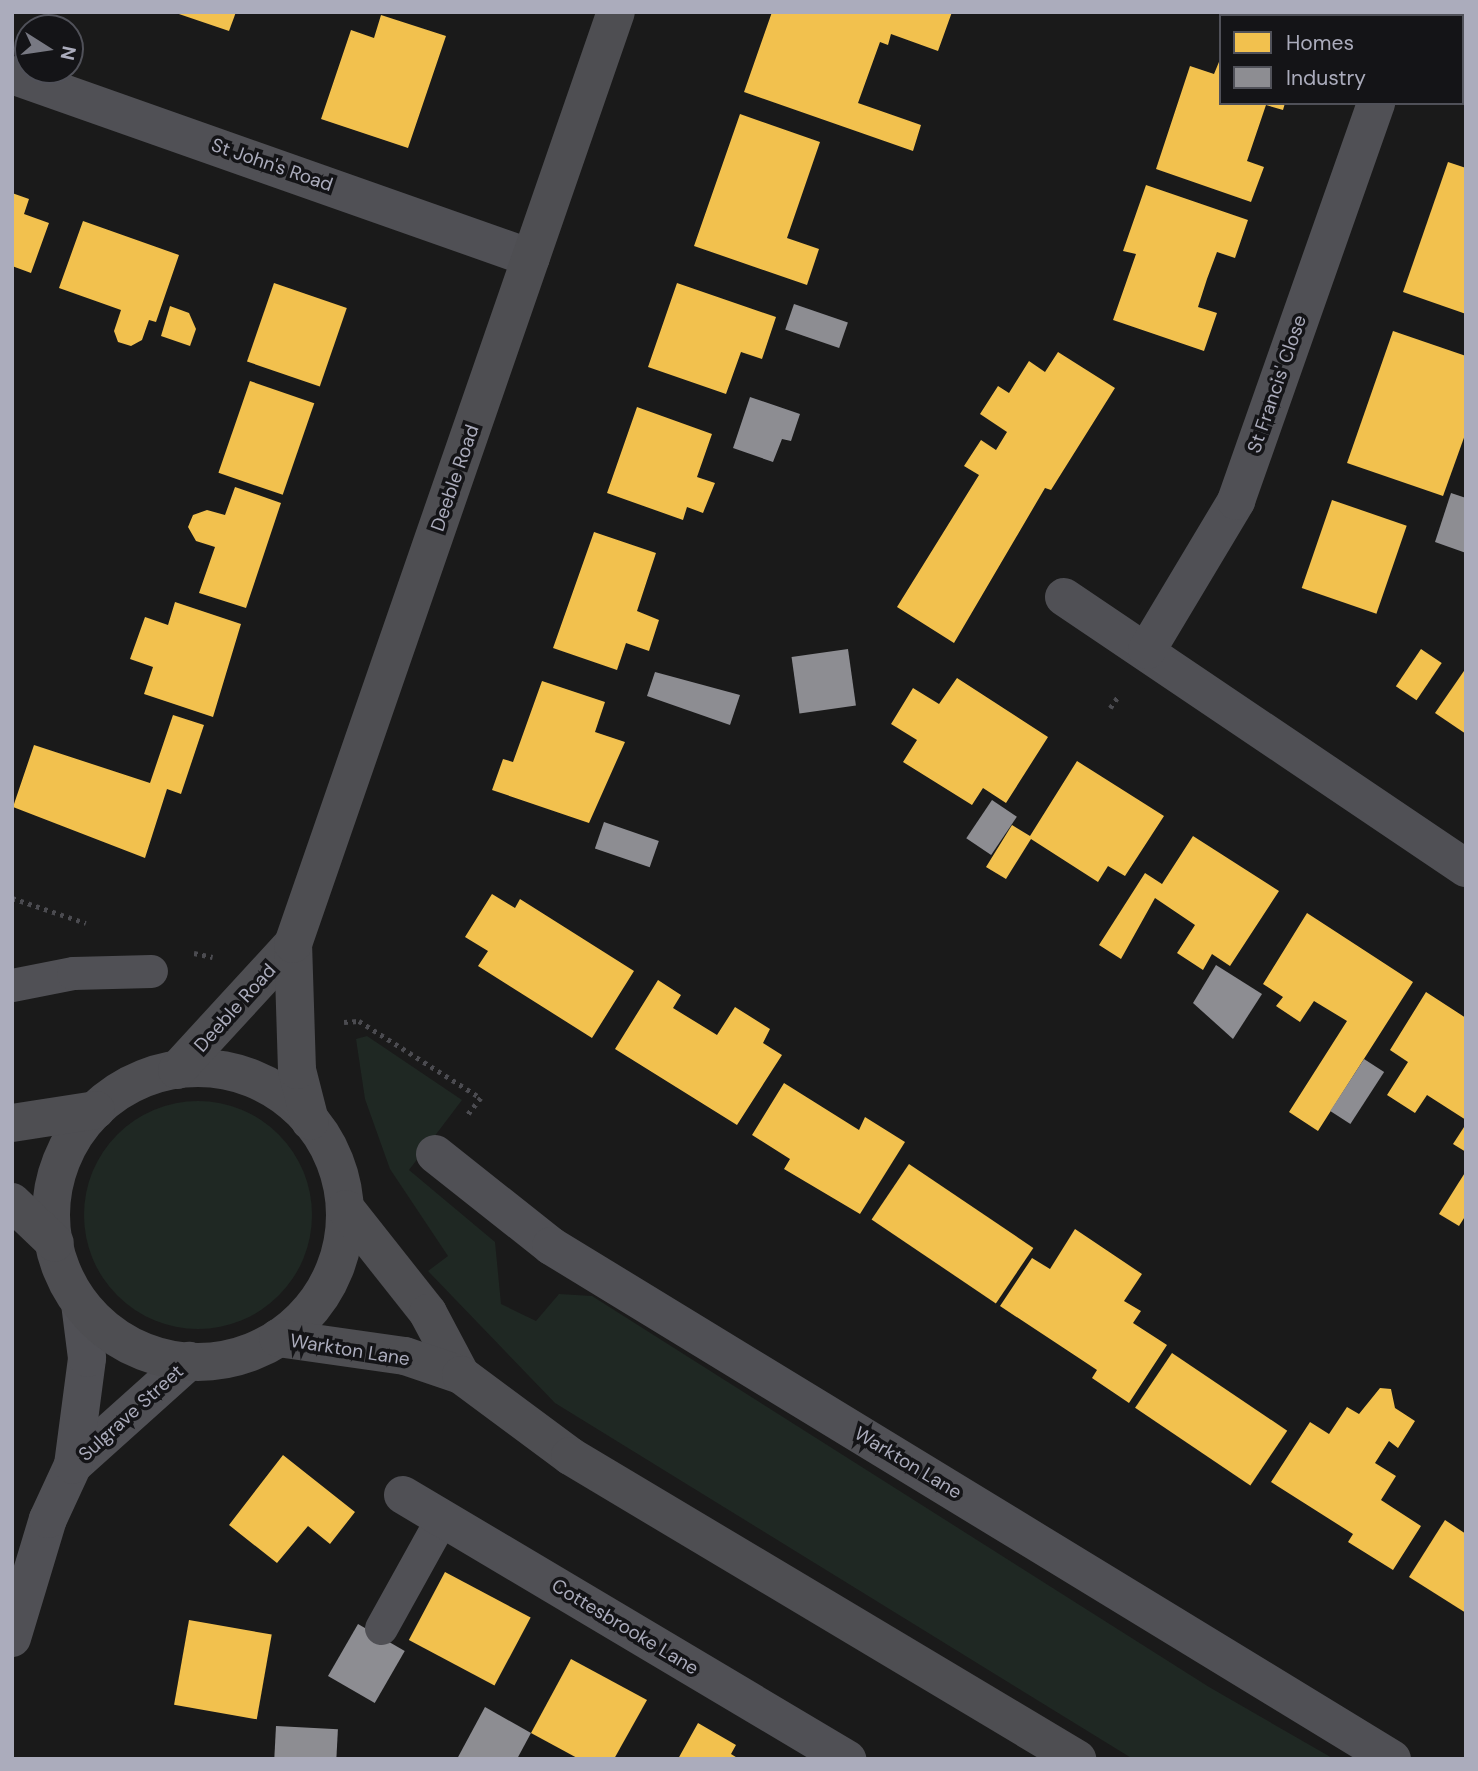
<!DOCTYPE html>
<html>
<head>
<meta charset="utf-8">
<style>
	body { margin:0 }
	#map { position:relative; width:1478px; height:1771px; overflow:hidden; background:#1a1a1a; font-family:"DM Sans",sans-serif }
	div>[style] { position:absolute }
	.green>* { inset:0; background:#1f2823 }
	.round { border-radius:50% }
	.homes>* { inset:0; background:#f2c14e; transform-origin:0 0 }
	.industry>* { inset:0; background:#8d8d92; transform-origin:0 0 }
	.path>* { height:4.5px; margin-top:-2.25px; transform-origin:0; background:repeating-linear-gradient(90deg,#4b4b50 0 3.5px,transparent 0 8.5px) }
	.lane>* { height:33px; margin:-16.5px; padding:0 16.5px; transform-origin:16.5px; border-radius:16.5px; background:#505055 }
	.street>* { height:38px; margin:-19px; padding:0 19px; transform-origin:19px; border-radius:19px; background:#505055 }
	.secondary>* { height:38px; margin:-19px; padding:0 19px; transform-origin:19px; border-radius:19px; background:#4e4e52 }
	.secondary>.ring { margin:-19px; padding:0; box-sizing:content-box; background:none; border:38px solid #4e4e52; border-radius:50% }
	span { translate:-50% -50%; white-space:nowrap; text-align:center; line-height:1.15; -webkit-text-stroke:7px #141417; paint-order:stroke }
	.street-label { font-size:19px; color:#abacbc }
	.frame { position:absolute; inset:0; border:14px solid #abacbc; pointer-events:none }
	.legend { position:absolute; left:1219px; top:14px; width:245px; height:91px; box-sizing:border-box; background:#141417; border:2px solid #505159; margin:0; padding:9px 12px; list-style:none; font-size:21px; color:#abacbc }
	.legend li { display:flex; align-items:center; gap:14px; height:35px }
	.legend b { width:35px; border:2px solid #505159 }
	.north { position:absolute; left:14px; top:14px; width:70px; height:70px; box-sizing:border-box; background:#141417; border:2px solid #505159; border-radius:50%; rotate:102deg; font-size:19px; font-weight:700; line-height:28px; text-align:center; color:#abacbc }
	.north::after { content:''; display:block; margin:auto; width:24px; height:32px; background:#787983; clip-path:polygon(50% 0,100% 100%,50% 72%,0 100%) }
</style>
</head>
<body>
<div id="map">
	<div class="green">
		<i style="clip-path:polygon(367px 1036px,462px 1100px,409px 1170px,495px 1242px,501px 1304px,536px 1321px,559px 1294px,592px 1296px,1209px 1687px,1334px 1759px,1133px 1759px,555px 1403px,428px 1271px,448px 1256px,390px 1169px,365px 1099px,356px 1039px)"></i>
		<i class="round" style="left:84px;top:1101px;width:228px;height:228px"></i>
	</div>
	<div class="homes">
		<i style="clip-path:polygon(173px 12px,236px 12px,229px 31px)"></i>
		<i style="clip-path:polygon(772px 12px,952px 12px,938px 51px,891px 34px,888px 45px,880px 42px,858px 103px,921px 125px,913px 151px,744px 92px)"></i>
		<i style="clip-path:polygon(1236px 12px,1300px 12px,1309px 15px,1234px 16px)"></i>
		<i style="clip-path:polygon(381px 15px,446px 36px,408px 148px,321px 119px,351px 30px,374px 38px)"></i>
		<i style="clip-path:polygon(1221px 57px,1221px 103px,1285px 103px,1283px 110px,1266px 105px,1247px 161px,1264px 167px,1251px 202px,1156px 169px,1190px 66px,1214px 74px)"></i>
		<i style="clip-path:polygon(740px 114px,820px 142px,787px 238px,819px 249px,807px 285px,694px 246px)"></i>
		<i style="clip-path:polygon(1448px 162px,1466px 168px,1466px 314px,1403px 292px)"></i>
		<i style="clip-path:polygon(1146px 185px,1248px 220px,1235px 258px,1217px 252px,1207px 279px,1198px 307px,1217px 313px,1204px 351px,1113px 320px,1136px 254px,1123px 251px)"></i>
		<i style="clip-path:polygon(12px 193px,29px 199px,24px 214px,49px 223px,31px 273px,12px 266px)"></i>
		<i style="clip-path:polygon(83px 221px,179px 255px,156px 322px,149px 320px,142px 340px,131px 346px,118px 342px,114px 331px,121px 310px,59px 288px)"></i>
		<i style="left:274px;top:283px;width:77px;height:83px;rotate:19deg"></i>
		<i style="clip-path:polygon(677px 283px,776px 317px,762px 359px,741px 352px,726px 394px,648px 367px)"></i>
		<i style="clip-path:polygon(170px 306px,189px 313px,196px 329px,190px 346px,161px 336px)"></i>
		<i style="clip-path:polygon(1393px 331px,1466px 356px,1466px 432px,1443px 496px,1347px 463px)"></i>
		<i style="clip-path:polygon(1058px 352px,1115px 388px,1051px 490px,1045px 488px,954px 643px,897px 607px,979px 475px,964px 466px,981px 440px,996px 450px,1007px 432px,980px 414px,998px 386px,1009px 393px,1029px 361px,1045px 372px)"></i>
		<i style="left:250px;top:381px;width:68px;height:97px;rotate:19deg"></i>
		<i style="clip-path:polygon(637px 407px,712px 434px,697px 477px,715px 483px,703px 513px,687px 507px,683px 520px,607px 493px)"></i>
		<i style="clip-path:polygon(235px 487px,281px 503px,246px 608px,199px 593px,215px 547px,196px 541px,188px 527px,193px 515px,207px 510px,225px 515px)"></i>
		<i style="left:1332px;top:500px;width:79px;height:93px;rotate:19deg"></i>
		<i style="clip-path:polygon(594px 532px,656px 553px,637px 611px,659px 620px,649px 651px,626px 643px,617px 670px,553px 648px)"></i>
		<i style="clip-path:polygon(175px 602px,241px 624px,213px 717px,144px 694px,153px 667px,130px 659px,145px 617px,168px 625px)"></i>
		<i style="left:1421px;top:649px;width:25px;height:45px;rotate:34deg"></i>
		<i style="clip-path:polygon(1466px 668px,1466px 734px,1435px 713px)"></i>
		<i style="clip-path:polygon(957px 678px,1048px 737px,1006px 803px,983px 788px,972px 805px,903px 762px,917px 740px,891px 724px,913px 688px,939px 704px)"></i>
		<i style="clip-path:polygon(542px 681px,605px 702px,595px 732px,625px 742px,589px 823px,492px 790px,503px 759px,513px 762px)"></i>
		<i style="clip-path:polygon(173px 715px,204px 725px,181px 794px,167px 789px,145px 858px,13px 807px,34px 745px,150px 783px)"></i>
		<i style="clip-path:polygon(1077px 761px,1164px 816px,1125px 876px,1108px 866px,1098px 882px,1031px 839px,1006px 879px,986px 867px,1012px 825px,1030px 836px)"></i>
		<i style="clip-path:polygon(1193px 836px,1279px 891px,1230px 966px,1212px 954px,1203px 970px,1177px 953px,1195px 925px,1155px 898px,1121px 959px,1099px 945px,1145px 873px,1162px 884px)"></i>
		<i style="clip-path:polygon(492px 894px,515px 908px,520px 899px,634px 971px,592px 1038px,478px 966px,488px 951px,465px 937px)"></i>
		<i style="clip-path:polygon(1307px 913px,1413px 982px,1318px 1131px,1289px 1112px,1347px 1021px,1314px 1001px,1300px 1022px,1276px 1006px,1283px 997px,1263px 984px)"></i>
		<i style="clip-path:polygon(658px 980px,681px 995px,673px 1008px,717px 1035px,735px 1007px,770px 1029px,763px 1043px,782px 1055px,737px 1125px,615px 1049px)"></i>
		<i style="clip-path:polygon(1426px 992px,1466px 1018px,1466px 1120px,1427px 1095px,1415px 1113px,1387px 1095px,1408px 1062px,1390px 1050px)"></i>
		<i style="clip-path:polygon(784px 1083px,859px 1130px,865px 1117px,905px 1142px,860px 1214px,784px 1169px,790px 1159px,752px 1135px)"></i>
		<i style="clip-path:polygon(1466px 1124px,1466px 1152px,1453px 1144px)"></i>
		<i style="left:909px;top:1164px;width:150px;height:67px;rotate:34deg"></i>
		<i style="clip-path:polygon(1466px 1171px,1466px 1215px,1459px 1226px,1439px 1214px)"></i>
		<i style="clip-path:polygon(1075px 1229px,1142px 1274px,1124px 1301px,1141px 1311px,1133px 1323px,1167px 1345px,1129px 1403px,1092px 1378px,1097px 1370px,1000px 1306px,1032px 1258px,1050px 1269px)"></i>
		<i style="left:1172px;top:1353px;width:139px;height:66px;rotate:34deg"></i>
		<i style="clip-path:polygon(1380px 1388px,1391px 1389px,1395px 1408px,1415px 1421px,1398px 1448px,1389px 1441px,1375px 1463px,1396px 1476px,1381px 1500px,1421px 1526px,1393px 1570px,1348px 1542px,1353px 1534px,1271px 1482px,1310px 1422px,1329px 1434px,1347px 1407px,1359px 1414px)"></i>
		<i style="clip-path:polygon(283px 1455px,355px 1512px,330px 1544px,308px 1526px,277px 1563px,229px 1525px)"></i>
		<i style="clip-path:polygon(1445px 1520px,1466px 1534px,1466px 1613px,1409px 1577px)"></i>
		<i style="left:445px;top:1572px;width:97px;height:77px;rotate:28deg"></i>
		<i style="left:189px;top:1620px;width:84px;height:86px;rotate:10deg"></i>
		<i style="clip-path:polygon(571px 1659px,647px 1700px,614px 1759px,579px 1759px,531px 1733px)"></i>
		<i style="clip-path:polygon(698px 1723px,736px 1745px,731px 1754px,739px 1759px,678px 1759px)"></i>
	</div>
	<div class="industry">
		<i style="left:794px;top:304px;width:57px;height:27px;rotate:19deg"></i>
		<i style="clip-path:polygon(750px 397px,800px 414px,791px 441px,782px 439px,773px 462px,733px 448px)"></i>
		<i style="clip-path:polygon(1451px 493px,1466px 498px,1466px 553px,1435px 542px)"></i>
		<i style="left:848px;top:649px;width:57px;height:57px;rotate:82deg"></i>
		<i style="clip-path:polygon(655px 672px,740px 695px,730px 725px,647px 696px)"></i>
		<i style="left:992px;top:800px;width:30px;height:46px;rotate:34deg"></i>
		<i style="left:604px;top:822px;width:58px;height:28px;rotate:19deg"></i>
		<i style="clip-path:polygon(1216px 965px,1262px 994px,1233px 1039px,1193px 1003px)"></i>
		<i style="left:1364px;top:1059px;width:24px;height:62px;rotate:33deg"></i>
		<i style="left:358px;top:1624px;width:54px;height:60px;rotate:30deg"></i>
		<i style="clip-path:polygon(485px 1707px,531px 1733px,517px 1759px,457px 1759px)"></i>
		<i style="left:276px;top:1726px;width:62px;height:33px;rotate:3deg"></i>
	</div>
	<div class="path">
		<i style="left:1110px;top:708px;width:16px;rotate:-55deg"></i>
		<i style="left:12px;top:898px;width:78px;rotate:18.7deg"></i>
		<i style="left:194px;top:953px;width:19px;rotate:12deg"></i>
		<i style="left:344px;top:1022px;width:15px;rotate:-4deg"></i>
		<i style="left:359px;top:1021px;width:144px;rotate:32.3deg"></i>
		<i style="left:481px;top:1098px;width:24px;rotate:128deg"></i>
	</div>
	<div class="lane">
		<i style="left:12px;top:985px;width:62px;rotate:-11.1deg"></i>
		<i style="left:73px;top:973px;width:78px;rotate:-1.5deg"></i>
		<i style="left:381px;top:1628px;width:126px;rotate:-61deg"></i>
	</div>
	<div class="street">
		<i style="left:1407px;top:16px;width:4px;rotate:-76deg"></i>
		<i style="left:12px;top:75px;width:550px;rotate:19.42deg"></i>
		<i style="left:1064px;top:597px;width:485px;rotate:34deg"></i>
		<i style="left:1147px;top:650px;width:174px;rotate:-59.1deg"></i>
		<i style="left:1236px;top:501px;width:422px;rotate:-70.6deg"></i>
		<i style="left:435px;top:1154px;width:148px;rotate:38.4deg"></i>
		<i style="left:551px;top:1246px;width:985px;rotate:31.38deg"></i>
		<i style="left:73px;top:1465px;width:156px;rotate:-41.9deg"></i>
		<i style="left:403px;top:1495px;width:517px;rotate:30.74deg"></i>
		<i style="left:12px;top:1638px;width:124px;rotate:-73.2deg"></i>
		<i style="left:48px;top:1519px;width:60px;rotate:-65.2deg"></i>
		<i style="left:73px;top:1465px;width:108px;rotate:-82.5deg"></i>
		<i style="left:87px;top:1358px;width:55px;rotate:-97.3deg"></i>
	</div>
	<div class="secondary">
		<i class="ring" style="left:51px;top:1068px;width:256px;height:256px"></i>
		<i style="left:177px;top:1070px;width:171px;rotate:-47.4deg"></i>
		<i style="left:310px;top:1121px;width:53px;rotate:-104.3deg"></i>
		<i style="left:297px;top:1070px;width:126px;rotate:-91.8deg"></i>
		<i style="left:293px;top:944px;width:986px;rotate:-70.89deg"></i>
		<i style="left:12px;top:1123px;width:85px;rotate:-8.8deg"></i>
		<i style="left:12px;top:1202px;width:59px;rotate:43.6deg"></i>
		<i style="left:346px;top:1209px;width:132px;rotate:51.7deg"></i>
		<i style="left:428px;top:1313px;width:70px;rotate:62deg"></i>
		<i style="left:278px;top:1338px;width:128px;rotate:8.1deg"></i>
		<i style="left:405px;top:1356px;width:59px;rotate:18.7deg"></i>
		<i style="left:461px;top:1375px;width:136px;rotate:36.6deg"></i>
		<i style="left:570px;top:1456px;width:591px;rotate:30.86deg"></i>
	</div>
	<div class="street-label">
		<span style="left:272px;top:165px;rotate:19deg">St John's Road</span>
		<span style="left:1277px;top:384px;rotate:-71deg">St Francis' Close</span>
		<span style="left:455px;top:478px;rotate:-71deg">Deeble Road</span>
		<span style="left:235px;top:1008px;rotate:-48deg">Deeble Road</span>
		<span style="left:350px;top:1350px;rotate:9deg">Warkton Lane</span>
		<span style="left:131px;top:1413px;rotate:-42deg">Sulgrave Street</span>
		<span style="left:908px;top:1463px;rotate:31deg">Warkton Lane</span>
		<span style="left:625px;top:1627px;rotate:31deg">Cottesbrooke Lane</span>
	</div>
	<div class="frame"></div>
	<ul class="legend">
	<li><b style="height:19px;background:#f2c14e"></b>Homes</li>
	<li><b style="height:19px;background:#8d8d92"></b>Industry</li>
	</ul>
	<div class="north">N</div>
</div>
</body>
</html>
